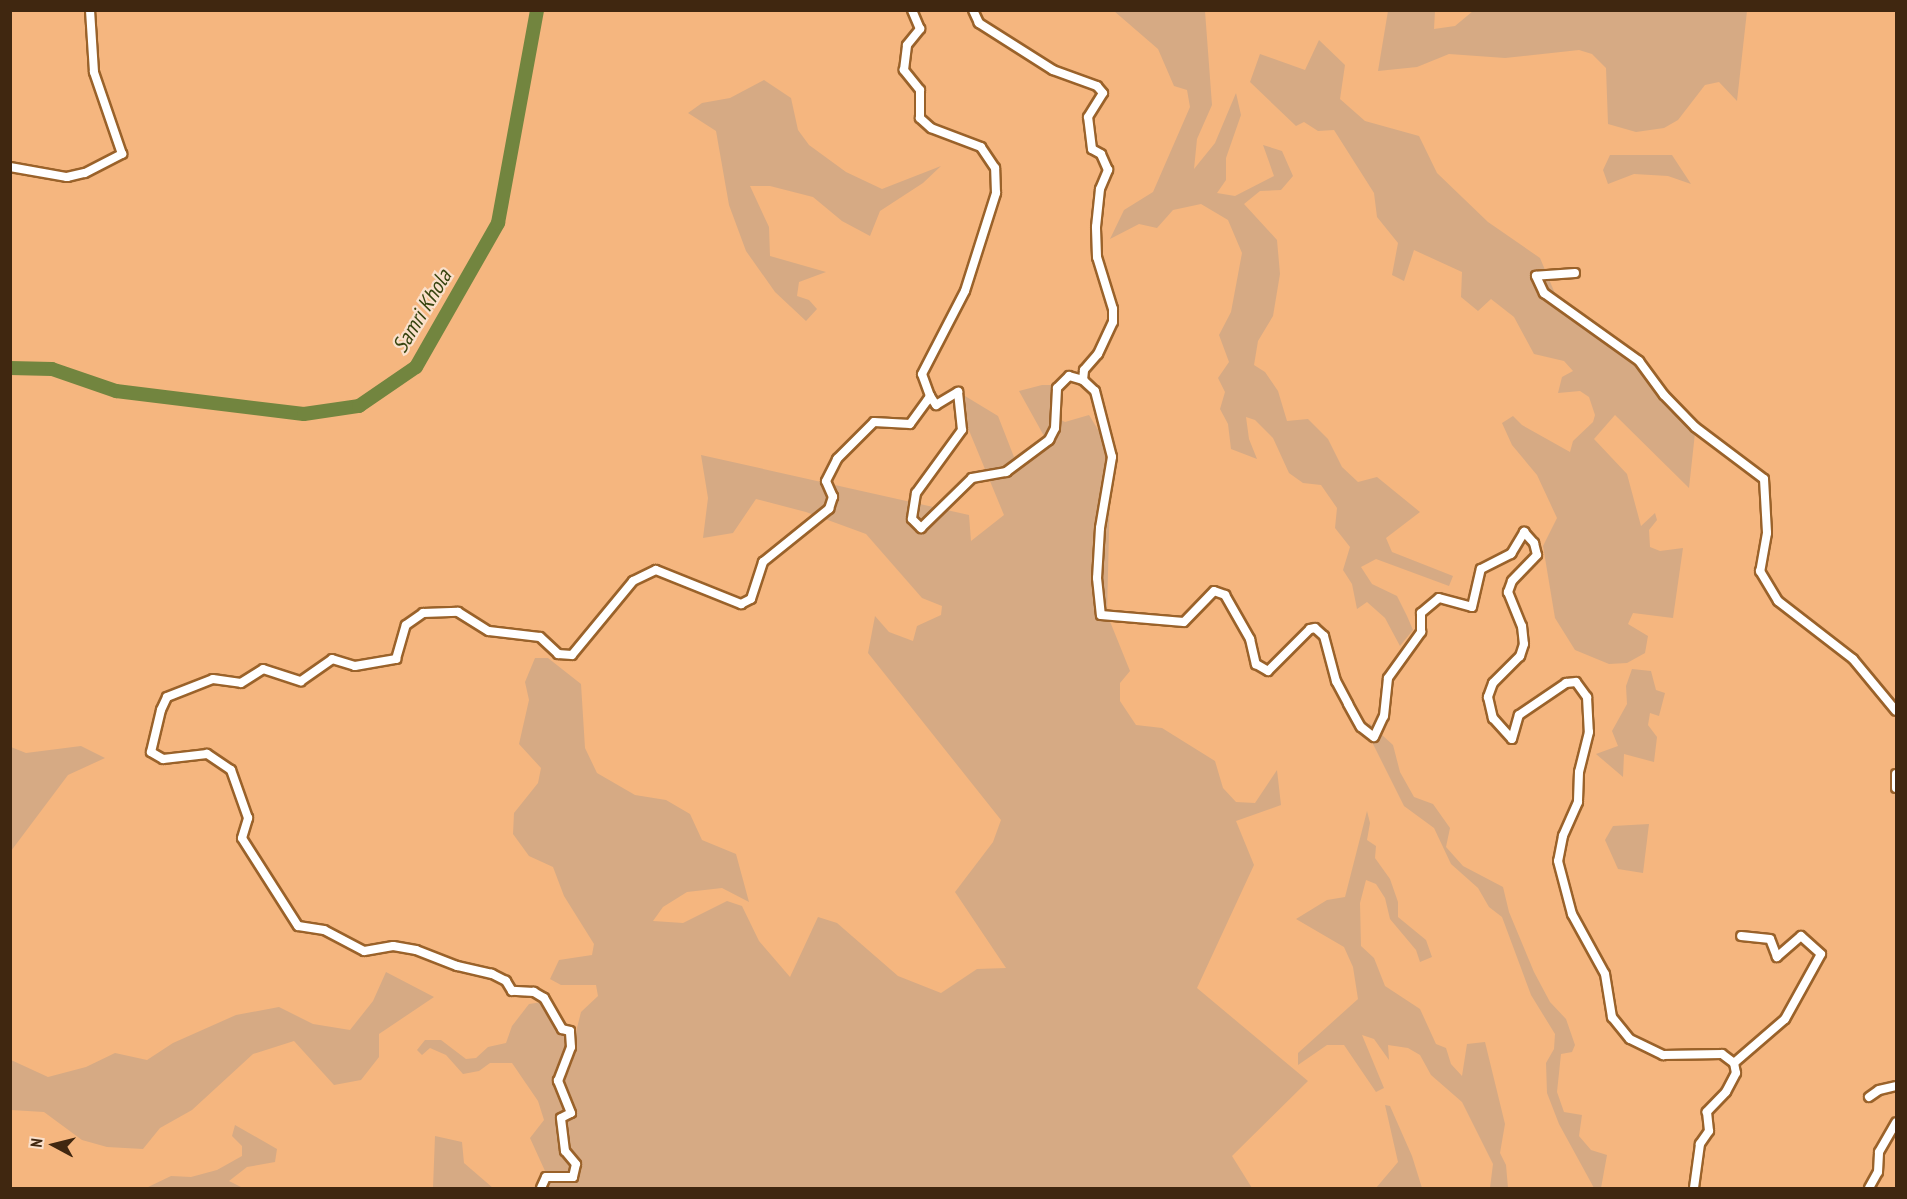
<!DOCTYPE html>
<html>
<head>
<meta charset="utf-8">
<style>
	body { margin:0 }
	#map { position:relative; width:1907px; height:1199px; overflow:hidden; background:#f5b67f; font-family:"PT Sans Narrow",sans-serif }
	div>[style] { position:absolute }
	.green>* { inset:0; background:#d6aa84 }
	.river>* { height:14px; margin:-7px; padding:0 7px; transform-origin:7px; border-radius:7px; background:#72853f }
	.roads { filter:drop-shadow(2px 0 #9a622a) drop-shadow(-2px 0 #9a622a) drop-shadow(0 2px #9a622a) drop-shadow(0 -2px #9a622a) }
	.minor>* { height:8px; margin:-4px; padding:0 4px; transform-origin:4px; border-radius:4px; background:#fff }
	span { translate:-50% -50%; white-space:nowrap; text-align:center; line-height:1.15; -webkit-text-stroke:4.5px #fae0cb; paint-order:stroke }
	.water-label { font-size:22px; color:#37440f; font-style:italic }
	.frame { position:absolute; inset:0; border:12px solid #402710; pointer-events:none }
	.north { position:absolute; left:24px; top:1115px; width:60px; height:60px; -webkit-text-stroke:4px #fae0cb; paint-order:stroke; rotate:277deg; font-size:16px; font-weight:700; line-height:24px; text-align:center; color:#402710 }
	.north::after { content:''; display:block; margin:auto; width:21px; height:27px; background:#402710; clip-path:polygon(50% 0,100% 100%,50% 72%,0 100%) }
</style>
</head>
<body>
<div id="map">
	<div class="green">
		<i style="clip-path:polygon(1114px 11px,1205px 11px,1212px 105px,1197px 139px,1194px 169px,1215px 143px,1236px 93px,1241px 115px,1226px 158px,1226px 180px,1217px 193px,1235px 196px,1274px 176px,1263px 145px,1282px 151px,1293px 176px,1281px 190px,1260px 191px,1244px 204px,1277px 240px,1280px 274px,1273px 316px,1258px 341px,1254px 365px,1265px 372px,1278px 391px,1287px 421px,1308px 419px,1328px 439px,1342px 467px,1358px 482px,1377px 477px,1420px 512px,1386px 538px,1392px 552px,1453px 576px,1449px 586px,1376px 559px,1361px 567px,1372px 584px,1397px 596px,1407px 616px,1413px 630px,1400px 646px,1385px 618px,1367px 602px,1357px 609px,1352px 584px,1343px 570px,1350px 547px,1335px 528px,1337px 508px,1321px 485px,1303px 483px,1289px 473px,1273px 438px,1255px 420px,1246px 417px,1249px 439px,1257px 459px,1231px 449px,1228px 424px,1220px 409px,1225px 392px,1218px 378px,1229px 362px,1219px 335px,1231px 312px,1242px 253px,1228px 220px,1201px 204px,1173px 210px,1157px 228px,1139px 224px,1110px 239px,1124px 210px,1153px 192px,1190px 107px,1187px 90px,1174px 86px,1158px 49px)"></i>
		<i style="clip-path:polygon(1526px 11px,1747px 11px,1737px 101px,1719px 82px,1705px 85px,1678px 120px,1664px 128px,1636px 132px,1608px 124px,1606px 68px,1592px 54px,1579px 50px,1505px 58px,1449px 54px,1417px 67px,1378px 71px,1388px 11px,1435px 11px,1434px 29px,1455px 26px,1473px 11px)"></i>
		<i style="clip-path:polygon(1319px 40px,1345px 65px,1340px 99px,1365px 121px,1419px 136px,1437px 173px,1488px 222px,1540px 258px,1562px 310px,1637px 364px,1659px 397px,1695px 433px,1689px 488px,1615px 415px,1594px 439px,1627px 474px,1641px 526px,1655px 513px,1657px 520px,1649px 530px,1650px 547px,1660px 551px,1683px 548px,1673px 618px,1633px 613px,1628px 624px,1648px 636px,1645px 653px,1627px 663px,1609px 664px,1575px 650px,1555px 618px,1543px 546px,1557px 518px,1537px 475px,1512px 445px,1502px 423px,1513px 416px,1522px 425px,1570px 452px,1573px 441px,1593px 422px,1595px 415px,1589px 397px,1580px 391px,1558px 393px,1562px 377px,1573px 371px,1564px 361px,1534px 354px,1514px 317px,1491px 299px,1478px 311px,1461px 297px,1462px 272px,1414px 250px,1404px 281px,1392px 275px,1398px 243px,1377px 217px,1374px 193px,1334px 130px,1318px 131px,1304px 122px,1296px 126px,1250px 82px,1260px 54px,1305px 70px)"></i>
		<i style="clip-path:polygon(764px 80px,791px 98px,798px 130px,809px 145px,846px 172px,882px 189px,941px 166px,923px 183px,880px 211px,870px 236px,842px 221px,813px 197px,770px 186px,750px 186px,769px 227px,770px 256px,826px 272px,799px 282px,797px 296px,809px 300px,817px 309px,806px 321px,775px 292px,746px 251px,729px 205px,716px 131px,688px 113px,702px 103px,730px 98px)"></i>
		<i style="clip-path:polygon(1610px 155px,1672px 155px,1691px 184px,1668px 176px,1634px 174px,1608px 184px,1603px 170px)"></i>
		<i style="clip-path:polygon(1042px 385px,1061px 385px,1053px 416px,1065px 422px,1089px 415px,1111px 451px,1107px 614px,1130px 671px,1120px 683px,1120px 701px,1136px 725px,1162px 728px,1215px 761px,1223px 788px,1236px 802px,1255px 803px,1277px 770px,1281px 805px,1236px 821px,1254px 865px,1197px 988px,1308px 1081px,1232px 1156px,1252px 1188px,534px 1188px,545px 1171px,530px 1138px,544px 1120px,538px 1101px,512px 1063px,490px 1063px,479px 1071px,463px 1074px,446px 1055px,430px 1048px,422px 1055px,417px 1050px,425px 1040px,441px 1040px,466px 1059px,476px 1058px,488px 1047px,506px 1043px,512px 1026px,529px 1004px,542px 1002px,558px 1032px,574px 1040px,581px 1012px,598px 996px,596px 985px,561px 985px,550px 979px,559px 960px,592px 955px,594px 944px,564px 896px,553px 867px,529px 856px,513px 834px,514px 813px,538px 783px,541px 768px,519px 744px,529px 700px,525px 682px,535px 658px,548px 658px,581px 684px,585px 748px,597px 773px,635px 795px,666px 800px,690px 814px,702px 840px,736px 854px,749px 902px,722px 888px,687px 892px,663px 907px,653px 921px,683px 923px,727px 901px,742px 906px,759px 941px,790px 977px,818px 917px,837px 923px,898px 976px,941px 993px,977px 969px,1006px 968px,955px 892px,993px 842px,1001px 820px,868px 653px,875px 616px,889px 632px,913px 641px,917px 626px,941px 615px,942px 606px,922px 598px,866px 534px,806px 512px,756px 499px,733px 533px,703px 538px,708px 498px,701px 455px,969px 515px,971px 541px,1004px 515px,963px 416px,965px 396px,998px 416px,1014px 457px,1044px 436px,1019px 391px)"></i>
		<i style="clip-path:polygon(1632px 669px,1651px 671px,1656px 690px,1665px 693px,1659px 716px,1650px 713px,1648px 725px,1657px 737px,1654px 762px,1624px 754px,1623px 777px,1596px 754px,1618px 746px,1612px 731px,1627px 704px,1626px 686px)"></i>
		<i style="clip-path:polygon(1369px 723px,1393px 745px,1400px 772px,1414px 797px,1433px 804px,1450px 828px,1446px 847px,1463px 866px,1503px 887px,1509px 912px,1534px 972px,1550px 1002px,1566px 1019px,1575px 1045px,1572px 1052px,1561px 1054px,1557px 1092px,1564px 1112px,1582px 1115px,1579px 1136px,1591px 1150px,1607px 1155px,1601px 1188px,1594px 1188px,1559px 1124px,1547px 1093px,1546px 1063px,1554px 1049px,1555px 1034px,1531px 995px,1502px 917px,1489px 907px,1478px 888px,1451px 864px,1434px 828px,1404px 806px,1370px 738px)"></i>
		<i style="clip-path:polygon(81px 746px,105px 758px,68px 775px,11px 851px,11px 747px,26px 753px)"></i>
		<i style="clip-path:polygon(1367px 811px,1370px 823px,1367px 840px,1376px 846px,1375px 858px,1390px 879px,1398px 902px,1398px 917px,1426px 940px,1432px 957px,1420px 962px,1416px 950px,1390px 919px,1385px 898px,1376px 884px,1366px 880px,1360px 903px,1361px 946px,1374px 958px,1385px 986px,1420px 1009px,1436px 1044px,1446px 1048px,1451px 1064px,1462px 1076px,1467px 1044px,1485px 1042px,1505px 1124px,1500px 1153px,1506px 1165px,1508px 1188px,1490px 1188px,1493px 1164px,1462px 1102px,1431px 1075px,1420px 1055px,1408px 1048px,1388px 1045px,1389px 1060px,1374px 1039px,1362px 1035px,1384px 1088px,1376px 1092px,1344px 1045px,1327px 1045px,1298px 1065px,1298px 1053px,1358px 999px,1353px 967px,1344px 947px,1296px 919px,1327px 900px,1345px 897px)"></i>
		<i style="clip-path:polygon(1649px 824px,1643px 873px,1618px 869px,1605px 840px,1613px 826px)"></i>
		<i style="clip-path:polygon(386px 972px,434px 997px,379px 1034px,379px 1057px,361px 1080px,334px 1085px,294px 1041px,253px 1054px,192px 1110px,160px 1128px,143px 1149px,107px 1147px,82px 1140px,44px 1112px,11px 1110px,11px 1060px,48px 1077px,86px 1067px,115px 1053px,147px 1060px,173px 1043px,236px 1015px,279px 1007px,313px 1024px,350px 1030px,373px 1001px)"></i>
		<i style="clip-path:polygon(1385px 1105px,1390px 1106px,1412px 1156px,1422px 1188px,1376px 1188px,1398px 1162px)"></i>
		<i style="clip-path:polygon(235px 1125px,277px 1149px,275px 1162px,247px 1167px,229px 1181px,243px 1188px,146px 1188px,171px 1176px,191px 1177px,217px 1170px,242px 1156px,242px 1146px,232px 1136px)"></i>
		<i style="clip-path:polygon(435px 1136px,462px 1142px,464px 1163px,493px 1188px,433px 1188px)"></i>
	</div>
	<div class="river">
		<i style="left:10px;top:368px;width:42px;rotate:1.4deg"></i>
		<i style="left:52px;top:369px;width:68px;rotate:19deg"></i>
		<i style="left:116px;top:391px;width:189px;rotate:7deg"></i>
		<i style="left:304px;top:414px;width:56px;rotate:-8.3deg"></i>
		<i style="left:359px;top:406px;width:69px;rotate:-34.4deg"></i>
		<i style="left:416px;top:367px;width:166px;rotate:-60.3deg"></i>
		<i style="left:498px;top:223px;width:217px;rotate:-79.6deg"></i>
	</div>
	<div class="roads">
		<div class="minor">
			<i style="left:10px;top:167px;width:58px;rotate:10deg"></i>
			<i style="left:67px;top:177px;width:18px;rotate:-13deg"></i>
			<i style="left:85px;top:173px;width:42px;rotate:-27.2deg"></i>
			<i style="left:122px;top:154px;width:87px;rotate:-108.9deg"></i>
			<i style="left:94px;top:72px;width:62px;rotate:-93.7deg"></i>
			<i style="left:1575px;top:273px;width:39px;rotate:176deg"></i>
			<i style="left:1536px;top:276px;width:19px;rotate:65deg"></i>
			<i style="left:1544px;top:293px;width:117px;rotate:35.6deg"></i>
			<i style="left:1639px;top:361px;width:42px;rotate:53.7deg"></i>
			<i style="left:1664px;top:395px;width:45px;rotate:45.9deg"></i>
			<i style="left:1695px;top:427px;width:86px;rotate:37deg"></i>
			<i style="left:1764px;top:479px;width:54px;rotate:86.8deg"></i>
			<i style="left:1767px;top:533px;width:39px;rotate:100deg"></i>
			<i style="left:1760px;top:571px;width:35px;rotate:59deg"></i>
			<i style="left:1778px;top:601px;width:95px;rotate:37.7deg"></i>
			<i style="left:1853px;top:659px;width:67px;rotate:50.4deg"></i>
			<i style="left:1083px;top:380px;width:16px;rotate:43deg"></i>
			<i style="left:1095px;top:391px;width:68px;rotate:75.6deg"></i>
			<i style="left:1112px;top:457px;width:72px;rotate:99.6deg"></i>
			<i style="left:1100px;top:528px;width:50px;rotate:93.4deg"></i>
			<i style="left:1097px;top:578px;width:37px;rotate:84deg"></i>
			<i style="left:1101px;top:615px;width:83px;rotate:4.8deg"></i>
			<i style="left:1184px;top:622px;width:43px;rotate:-45.9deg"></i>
			<i style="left:1214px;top:591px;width:12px;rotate:20deg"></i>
			<i style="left:1225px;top:595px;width:51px;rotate:60.4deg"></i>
			<i style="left:1250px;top:639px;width:26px;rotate:77deg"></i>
			<i style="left:1256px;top:664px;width:14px;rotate:30deg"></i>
			<i style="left:1268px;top:671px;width:59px;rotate:-45deg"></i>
			<i style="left:1310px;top:629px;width:5px;rotate:-11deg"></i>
			<i style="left:1315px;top:628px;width:12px;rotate:42deg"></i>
			<i style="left:1324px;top:636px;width:47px;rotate:75.1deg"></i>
			<i style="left:1336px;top:681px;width:26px;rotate:62deg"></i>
			<i style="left:1348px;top:704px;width:26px;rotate:61deg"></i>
			<i style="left:1361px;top:727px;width:16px;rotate:38deg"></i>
			<i style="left:1374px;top:737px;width:23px;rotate:-65deg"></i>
			<i style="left:1384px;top:716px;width:38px;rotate:-84deg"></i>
			<i style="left:1388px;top:678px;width:57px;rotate:-54.3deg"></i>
			<i style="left:1421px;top:632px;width:19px;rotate:-90deg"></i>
			<i style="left:1421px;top:613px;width:23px;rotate:-40deg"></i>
			<i style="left:1439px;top:598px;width:34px;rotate:15deg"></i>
			<i style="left:1472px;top:607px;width:39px;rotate:-77deg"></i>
			<i style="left:1481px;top:569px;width:34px;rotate:-27deg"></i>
			<i style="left:1511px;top:554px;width:26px;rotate:-59deg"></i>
			<i style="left:1524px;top:532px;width:15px;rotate:48deg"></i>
			<i style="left:1534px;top:543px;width:12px;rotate:76deg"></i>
			<i style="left:1537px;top:555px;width:36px;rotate:134deg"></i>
			<i style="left:1512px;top:581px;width:12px;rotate:110deg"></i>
			<i style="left:1508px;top:592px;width:37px;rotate:68deg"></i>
			<i style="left:1522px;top:626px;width:18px;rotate:84deg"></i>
			<i style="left:1524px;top:644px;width:13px;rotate:108deg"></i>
			<i style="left:1520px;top:656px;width:38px;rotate:135deg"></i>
			<i style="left:1493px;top:683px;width:15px;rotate:110deg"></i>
			<i style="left:1488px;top:697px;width:22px;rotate:77deg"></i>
			<i style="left:1493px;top:718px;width:28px;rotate:48deg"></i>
			<i style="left:1512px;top:739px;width:25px;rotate:-74deg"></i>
			<i style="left:1519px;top:715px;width:57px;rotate:-34.2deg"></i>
			<i style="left:1566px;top:683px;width:10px;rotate:-6deg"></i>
			<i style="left:1576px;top:682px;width:19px;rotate:54deg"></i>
			<i style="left:1587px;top:697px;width:35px;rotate:87deg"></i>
			<i style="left:1589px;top:732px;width:41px;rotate:104deg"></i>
			<i style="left:1579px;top:772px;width:30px;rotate:92deg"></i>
			<i style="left:1578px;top:802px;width:37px;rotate:114deg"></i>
			<i style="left:1563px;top:836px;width:25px;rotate:101deg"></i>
			<i style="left:1558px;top:861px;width:55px;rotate:75.2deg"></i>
			<i style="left:1572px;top:914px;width:68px;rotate:61.2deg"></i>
			<i style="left:1605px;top:974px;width:44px;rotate:80.8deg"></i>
			<i style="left:1612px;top:1017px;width:28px;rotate:51deg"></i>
			<i style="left:1630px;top:1039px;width:37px;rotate:26deg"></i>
			<i style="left:1663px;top:1055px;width:59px;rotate:-1deg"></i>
			<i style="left:1722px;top:1054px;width:15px;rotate:37deg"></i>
			<i style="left:1734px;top:1063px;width:10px;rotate:79deg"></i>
			<i style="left:1736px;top:1073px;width:21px;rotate:118deg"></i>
			<i style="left:1726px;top:1092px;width:28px;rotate:134deg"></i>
			<i style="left:1707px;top:1112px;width:19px;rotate:84deg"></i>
			<i style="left:1709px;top:1131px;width:16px;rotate:125deg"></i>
			<i style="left:1700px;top:1144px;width:44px;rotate:97.8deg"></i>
			<i style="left:930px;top:396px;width:11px;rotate:56deg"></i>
			<i style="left:936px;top:405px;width:26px;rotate:-31deg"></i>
			<i style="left:958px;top:392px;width:38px;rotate:84deg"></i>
			<i style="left:962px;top:430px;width:78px;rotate:126.1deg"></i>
			<i style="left:916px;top:493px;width:26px;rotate:99deg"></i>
			<i style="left:912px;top:519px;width:13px;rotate:45deg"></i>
			<i style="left:921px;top:528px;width:71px;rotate:-44.4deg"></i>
			<i style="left:972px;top:478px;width:35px;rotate:-10deg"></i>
			<i style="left:1006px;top:472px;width:54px;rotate:-36.7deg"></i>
			<i style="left:1049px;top:440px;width:13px;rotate:-63deg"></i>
			<i style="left:1055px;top:428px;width:40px;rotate:-87.1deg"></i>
			<i style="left:1057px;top:388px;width:17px;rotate:-45deg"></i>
			<i style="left:1069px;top:376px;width:15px;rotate:16deg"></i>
			<i style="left:1083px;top:380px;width:10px;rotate:-84deg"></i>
			<i style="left:1084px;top:370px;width:21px;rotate:-49deg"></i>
			<i style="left:1098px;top:354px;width:35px;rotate:-65deg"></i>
			<i style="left:1113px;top:322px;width:13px;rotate:-90deg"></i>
			<i style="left:1113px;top:309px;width:54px;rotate:-107.1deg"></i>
			<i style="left:1097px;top:257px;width:30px;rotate:-92deg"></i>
			<i style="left:1096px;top:227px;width:38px;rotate:-84deg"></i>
			<i style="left:1100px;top:189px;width:21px;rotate:-67deg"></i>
			<i style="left:1108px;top:170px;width:17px;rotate:-114deg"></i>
			<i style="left:1101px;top:154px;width:10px;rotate:-151deg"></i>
			<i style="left:1092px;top:149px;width:32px;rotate:-97deg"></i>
			<i style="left:1088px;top:117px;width:28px;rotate:-58deg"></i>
			<i style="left:1103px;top:93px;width:9px;rotate:-131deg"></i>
			<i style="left:1097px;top:86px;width:47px;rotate:-160deg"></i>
			<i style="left:1053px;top:70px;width:88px;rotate:-147.6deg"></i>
			<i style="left:979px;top:23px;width:14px;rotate:-115deg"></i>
			<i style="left:1896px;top:774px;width:14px;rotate:90deg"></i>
			<i style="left:1734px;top:1063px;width:67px;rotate:-40.8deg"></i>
			<i style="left:1785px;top:1019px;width:74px;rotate:-61deg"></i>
			<i style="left:1821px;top:954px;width:27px;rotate:-138deg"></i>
			<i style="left:1801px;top:936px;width:32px;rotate:139deg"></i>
			<i style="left:1777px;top:957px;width:19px;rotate:-111deg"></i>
			<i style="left:1770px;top:939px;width:29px;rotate:-174deg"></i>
			<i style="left:1869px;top:1097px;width:12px;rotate:-35deg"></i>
			<i style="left:1879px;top:1090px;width:17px;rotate:-13deg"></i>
			<i style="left:541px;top:1188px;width:12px;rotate:-66deg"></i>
			<i style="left:546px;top:1177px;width:27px"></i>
			<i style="left:573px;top:1177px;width:13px;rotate:-77deg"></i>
			<i style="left:576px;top:1164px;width:17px;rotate:-130deg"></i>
			<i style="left:565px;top:1151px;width:33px;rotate:-97deg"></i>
			<i style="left:561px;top:1118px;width:11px;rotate:-27deg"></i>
			<i style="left:571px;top:1113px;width:35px;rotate:-112deg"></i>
			<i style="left:558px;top:1081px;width:36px;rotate:-69deg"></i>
			<i style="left:571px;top:1047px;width:16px;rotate:-94deg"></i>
			<i style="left:570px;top:1031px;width:8px;rotate:-166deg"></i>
			<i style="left:562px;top:1029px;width:36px;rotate:-120deg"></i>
			<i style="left:544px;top:998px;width:12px;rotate:-149deg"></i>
			<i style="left:534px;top:992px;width:22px;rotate:-177deg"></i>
			<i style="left:512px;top:991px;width:12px;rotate:-121deg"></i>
			<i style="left:506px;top:981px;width:16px;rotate:-153deg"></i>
			<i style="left:492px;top:974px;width:36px;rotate:-167deg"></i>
			<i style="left:457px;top:966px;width:44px;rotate:-158.7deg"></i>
			<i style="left:416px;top:950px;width:23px;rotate:-170deg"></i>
			<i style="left:393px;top:946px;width:29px;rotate:170deg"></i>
			<i style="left:364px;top:951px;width:45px;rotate:-152.3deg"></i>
			<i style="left:324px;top:930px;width:26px;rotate:-171deg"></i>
			<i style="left:298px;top:926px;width:104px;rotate:-122.5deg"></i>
			<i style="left:242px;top:838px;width:21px;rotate:-73deg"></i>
			<i style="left:248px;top:818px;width:51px;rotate:-109.5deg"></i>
			<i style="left:231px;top:770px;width:29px;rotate:-146deg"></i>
			<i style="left:207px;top:754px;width:44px;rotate:173.5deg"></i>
			<i style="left:163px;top:759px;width:14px;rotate:-150deg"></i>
			<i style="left:151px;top:752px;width:43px;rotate:-76.6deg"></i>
			<i style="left:161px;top:710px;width:14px;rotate:-65deg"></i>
			<i style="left:167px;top:697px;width:49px;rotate:-21.4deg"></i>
			<i style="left:213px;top:679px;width:28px;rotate:8deg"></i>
			<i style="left:241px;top:683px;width:26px;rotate:-32deg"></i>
			<i style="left:263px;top:669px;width:40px;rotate:18deg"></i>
			<i style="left:301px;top:681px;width:38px;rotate:-35deg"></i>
			<i style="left:332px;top:659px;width:24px;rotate:17deg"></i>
			<i style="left:355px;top:666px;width:42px;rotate:-9.7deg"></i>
			<i style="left:396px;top:659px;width:35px;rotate:-74deg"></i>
			<i style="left:406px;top:625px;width:21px;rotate:-35deg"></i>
			<i style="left:423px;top:613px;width:35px;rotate:-2deg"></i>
			<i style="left:458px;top:612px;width:36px;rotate:32deg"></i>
			<i style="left:489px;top:631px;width:51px;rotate:6.7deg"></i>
			<i style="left:540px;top:637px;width:25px;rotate:43deg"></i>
			<i style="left:558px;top:654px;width:14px;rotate:4deg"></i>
			<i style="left:572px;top:655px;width:96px;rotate:-50.5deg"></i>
			<i style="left:633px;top:581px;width:25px;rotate:-26deg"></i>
			<i style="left:656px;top:570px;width:92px;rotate:21.8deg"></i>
			<i style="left:741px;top:604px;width:11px;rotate:-27deg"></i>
			<i style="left:751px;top:599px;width:39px;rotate:-72deg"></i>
			<i style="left:763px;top:562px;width:85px;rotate:-38.8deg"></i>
			<i style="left:829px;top:509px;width:13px;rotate:-72deg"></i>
			<i style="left:833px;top:497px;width:17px;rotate:-114deg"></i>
			<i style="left:826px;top:481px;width:25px;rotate:-63deg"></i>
			<i style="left:837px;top:459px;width:52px;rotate:-45deg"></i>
			<i style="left:874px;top:422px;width:36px;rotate:3deg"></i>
			<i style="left:910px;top:424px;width:29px;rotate:-54deg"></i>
			<i style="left:927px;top:401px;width:6px;rotate:-59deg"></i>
			<i style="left:930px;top:396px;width:23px;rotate:-110deg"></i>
			<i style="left:922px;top:374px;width:93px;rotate:-62.6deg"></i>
			<i style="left:965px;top:291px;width:103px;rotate:-72.4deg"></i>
			<i style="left:996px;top:193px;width:25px;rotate:-92deg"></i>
			<i style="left:995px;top:168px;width:25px;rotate:-124deg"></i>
			<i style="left:981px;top:147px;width:53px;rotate:-159.2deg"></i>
			<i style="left:931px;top:128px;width:15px;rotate:-138deg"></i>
			<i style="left:920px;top:118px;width:28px;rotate:-90deg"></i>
			<i style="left:920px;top:90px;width:26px;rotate:-129deg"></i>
			<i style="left:904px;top:70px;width:25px;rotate:-83deg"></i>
			<i style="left:907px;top:45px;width:21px;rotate:-51deg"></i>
			<i style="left:920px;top:29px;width:21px;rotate:-113deg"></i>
			<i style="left:1869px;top:1188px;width:18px;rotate:-61deg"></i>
			<i style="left:1878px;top:1172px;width:20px;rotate:-87deg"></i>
			<i style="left:1879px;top:1152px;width:34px;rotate:-60deg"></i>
		</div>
	</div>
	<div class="water-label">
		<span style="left:422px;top:311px;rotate:-59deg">Samri Khola</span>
	</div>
	<div class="frame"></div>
	<div class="north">N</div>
</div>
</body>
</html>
